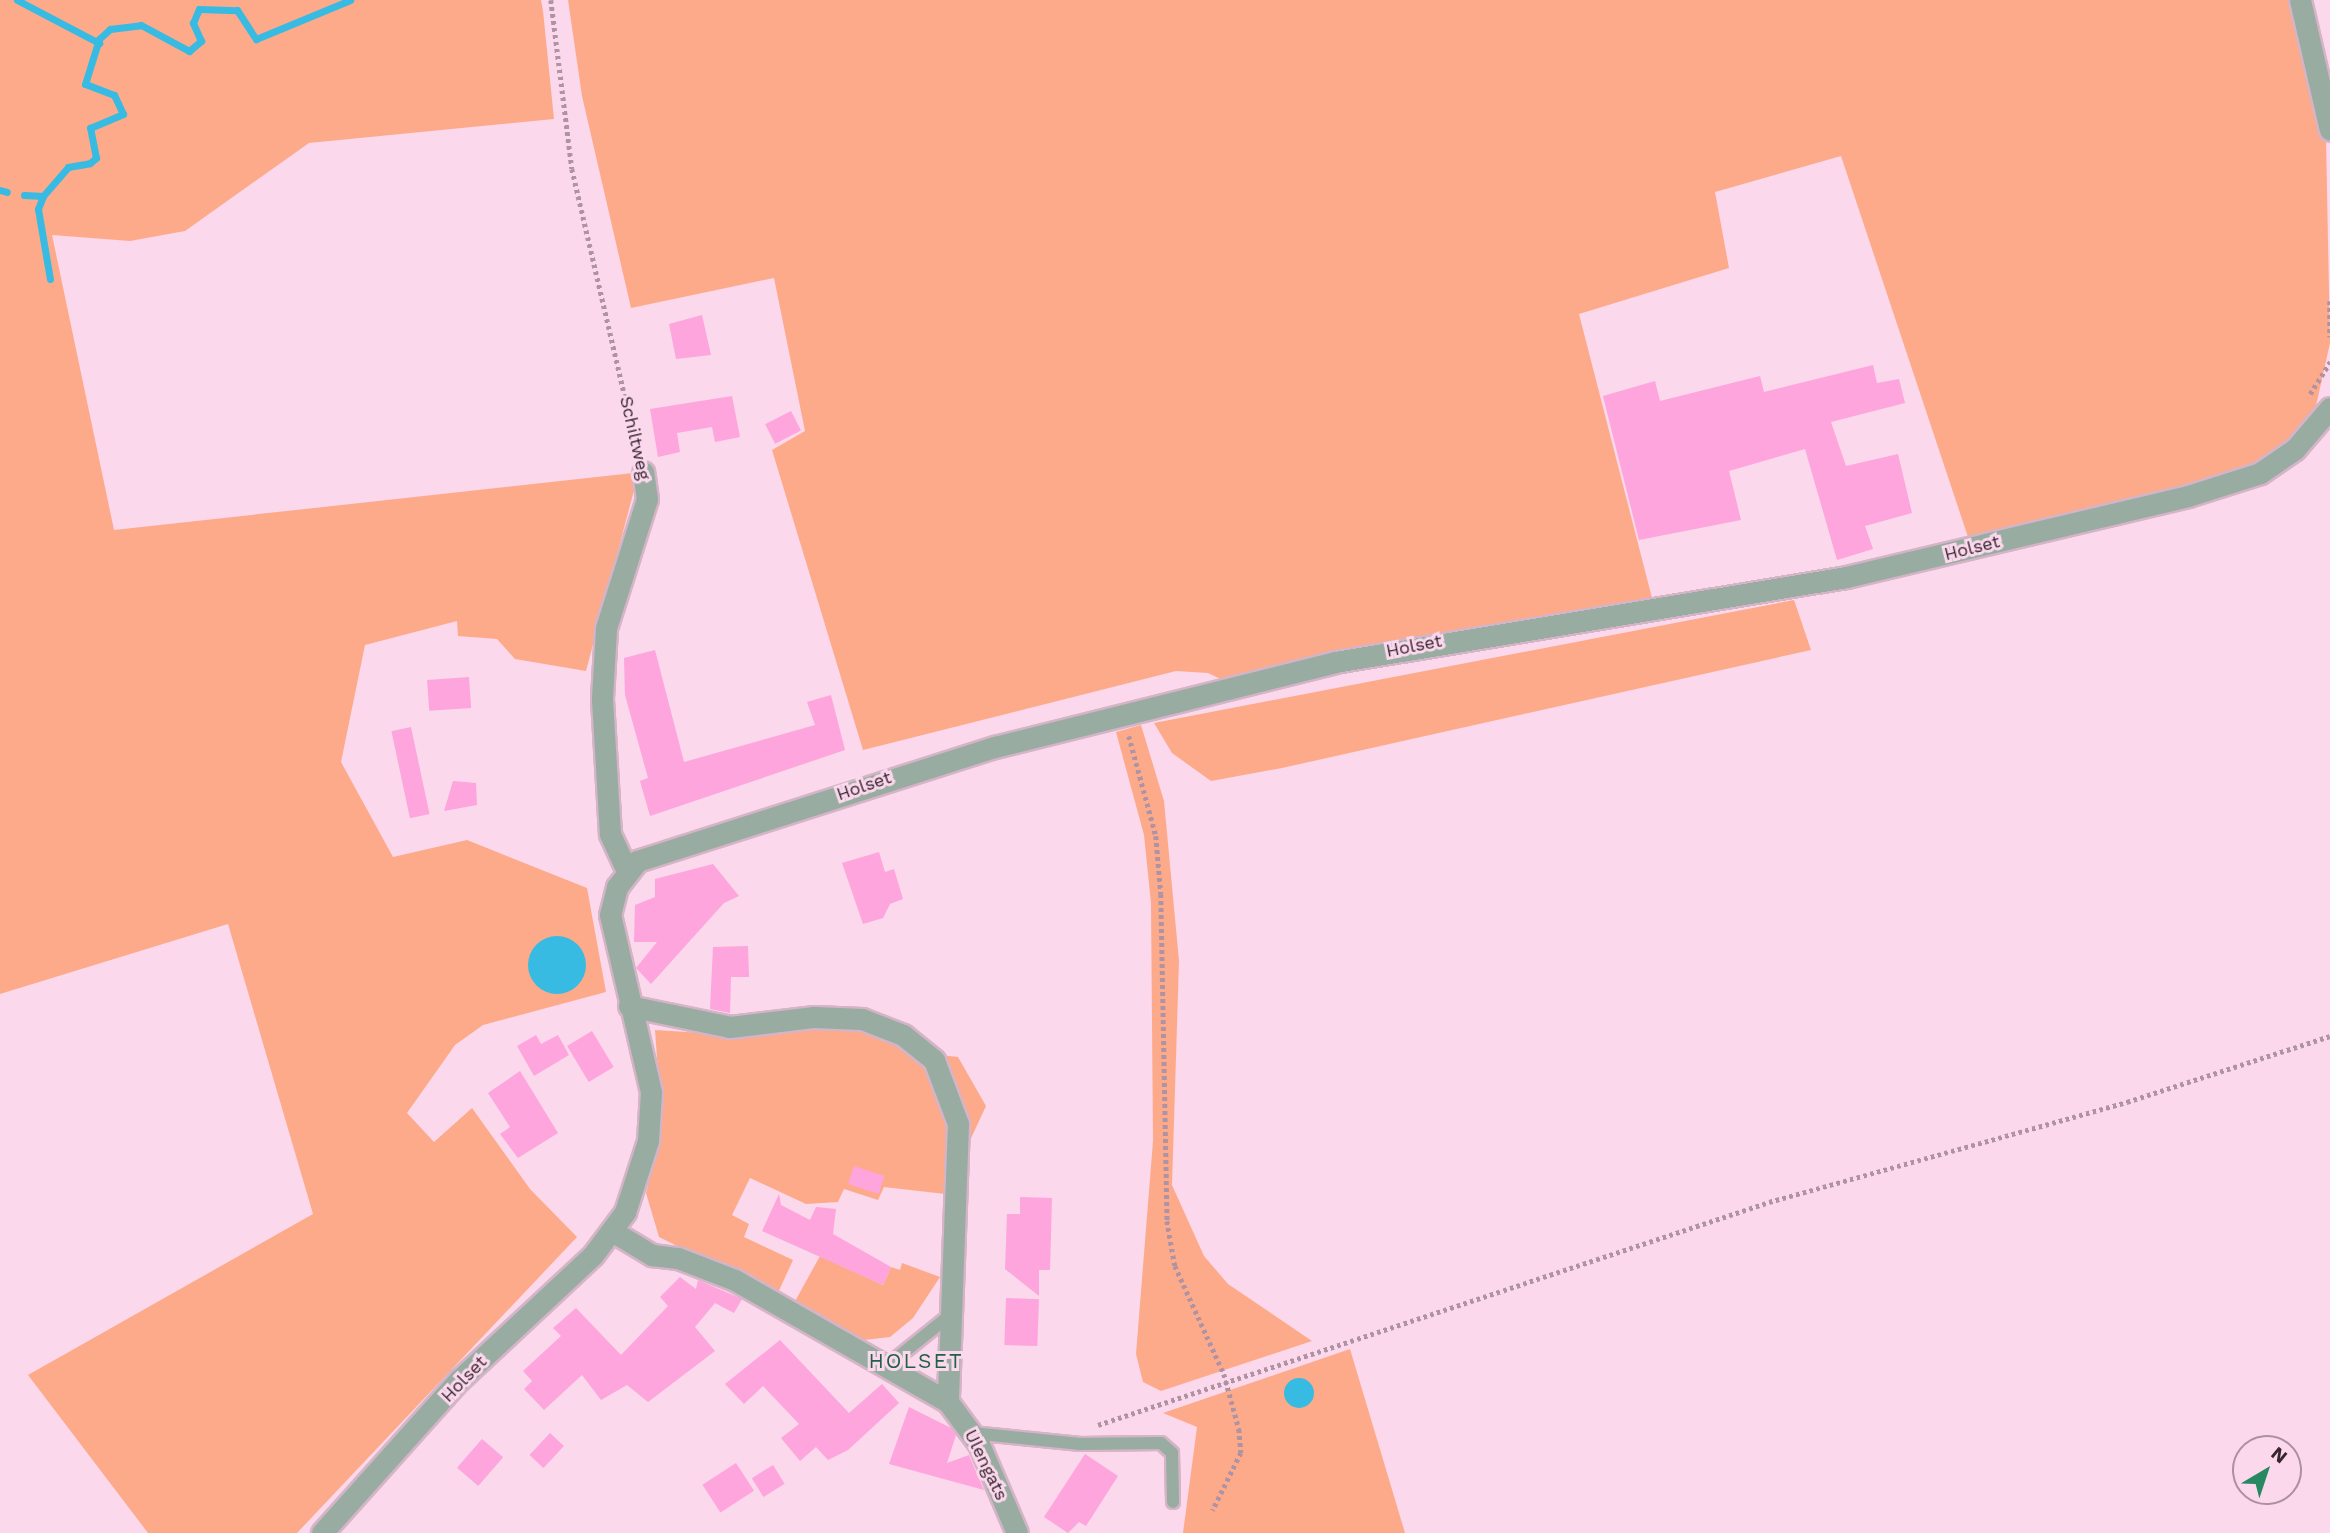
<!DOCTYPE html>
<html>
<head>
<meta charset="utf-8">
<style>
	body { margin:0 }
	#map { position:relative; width:2330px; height:1533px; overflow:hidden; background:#fbd8ec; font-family:"Work Sans",sans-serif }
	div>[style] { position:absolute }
	.green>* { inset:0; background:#fdaa8a }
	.water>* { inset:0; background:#37bbe2 }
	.round { border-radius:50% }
	.stream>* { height:7px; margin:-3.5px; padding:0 3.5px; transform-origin:3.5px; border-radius:3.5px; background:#37bbe2 }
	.building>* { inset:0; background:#fda5dc; transform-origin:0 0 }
	.path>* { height:4.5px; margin-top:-2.25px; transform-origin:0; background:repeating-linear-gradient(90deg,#af93a3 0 3.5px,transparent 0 7px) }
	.roads { filter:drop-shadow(2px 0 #d4b4c6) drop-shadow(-2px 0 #d4b4c6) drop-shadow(0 2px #d4b4c6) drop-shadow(0 -2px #d4b4c6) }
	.service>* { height:12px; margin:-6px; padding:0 6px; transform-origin:6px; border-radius:6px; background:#98aca1 }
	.minor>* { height:21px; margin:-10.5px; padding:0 10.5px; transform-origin:10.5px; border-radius:10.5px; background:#98aca1 }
	.tertiary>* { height:21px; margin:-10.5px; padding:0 10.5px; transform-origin:10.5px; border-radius:10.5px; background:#98aca1 }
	span { translate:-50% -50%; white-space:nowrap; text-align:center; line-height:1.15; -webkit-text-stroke:6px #fbd8ec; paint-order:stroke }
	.street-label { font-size:18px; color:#372630 }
	.quarter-label { font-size:21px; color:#206146; letter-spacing:2px }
	.north { position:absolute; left:2232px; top:1435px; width:70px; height:70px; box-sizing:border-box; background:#fbd8ec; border:2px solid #ad91a1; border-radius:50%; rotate:39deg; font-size:19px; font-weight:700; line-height:28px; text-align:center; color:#372630 }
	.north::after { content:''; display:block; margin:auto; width:24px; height:32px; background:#278862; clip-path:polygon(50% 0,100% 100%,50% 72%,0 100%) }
</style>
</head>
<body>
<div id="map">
	<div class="green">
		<i style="clip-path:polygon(0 0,541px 0,543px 11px,554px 119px,309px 143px,185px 231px,130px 241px,52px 235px,114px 530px,633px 473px,636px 483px,586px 671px,515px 659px,497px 639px,458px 636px,457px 621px,365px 645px,341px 762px,393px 857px,467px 840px,587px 888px,606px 992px,483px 1025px,455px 1045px,407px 1113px,434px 1142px,472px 1108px,530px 1189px,577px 1237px,297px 1533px,148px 1533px,28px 1375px,313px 1214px,228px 924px,0 994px)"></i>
		<i style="clip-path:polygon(568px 0,2293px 0,2326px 139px,2330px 343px,2316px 406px,2281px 465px,1970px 543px,1841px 156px,1715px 192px,1729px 268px,1579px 314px,1652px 598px,1231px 684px,1208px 673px,1176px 671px,863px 750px,772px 450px,805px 431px,774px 278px,631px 308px,582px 96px)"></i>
		<i style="clip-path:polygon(1794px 600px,1811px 650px,1282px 768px,1211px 781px,1172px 753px,1154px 723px)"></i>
		<i style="clip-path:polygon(1141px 725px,1164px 801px,1179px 961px,1172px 1185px,1204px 1256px,1228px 1284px,1312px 1341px,1161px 1391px,1143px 1382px,1136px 1354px,1153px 1141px,1151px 903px,1144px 835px,1116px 732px)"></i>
		<i style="clip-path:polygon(800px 1029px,853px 1029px,912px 1052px,958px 1057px,986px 1106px,945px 1194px,884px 1187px,878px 1200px,844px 1189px,838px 1202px,806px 1204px,750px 1178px,732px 1215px,749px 1224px,744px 1237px,793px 1260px,777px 1295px,659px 1237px,646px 1193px,662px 1129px,655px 1030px,751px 1036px)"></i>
		<i style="clip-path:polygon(820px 1256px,883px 1285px,891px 1267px,900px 1270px,902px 1263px,940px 1277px,913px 1318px,890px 1337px,864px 1340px,793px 1305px)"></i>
		<i style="clip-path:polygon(1350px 1349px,1405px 1533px,1183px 1533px,1197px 1427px,1163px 1413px)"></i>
	</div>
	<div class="water">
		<i class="round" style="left:528px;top:936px;width:58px;height:58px"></i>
		<i class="round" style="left:1284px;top:1378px;width:30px;height:30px"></i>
	</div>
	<div class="stream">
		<i style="left:17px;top:0;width:93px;rotate:27.7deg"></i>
		<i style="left:0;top:190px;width:7px;rotate:16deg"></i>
		<i style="left:24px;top:195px;width:19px;rotate:3deg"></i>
		<i style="left:43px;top:196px;width:38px;rotate:-49deg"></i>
		<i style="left:68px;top:167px;width:22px;rotate:-10deg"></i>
		<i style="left:90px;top:163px;width:8px;rotate:-40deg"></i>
		<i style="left:96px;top:158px;width:31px;rotate:-101deg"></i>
		<i style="left:90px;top:128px;width:36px;rotate:-23deg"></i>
		<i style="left:123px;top:114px;width:21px;rotate:-115deg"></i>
		<i style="left:114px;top:95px;width:31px;rotate:-159deg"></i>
		<i style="left:85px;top:84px;width:47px;rotate:-72.7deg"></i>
		<i style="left:99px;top:39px;width:15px;rotate:-42deg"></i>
		<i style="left:110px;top:29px;width:31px;rotate:-7deg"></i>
		<i style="left:141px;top:25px;width:55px;rotate:28.4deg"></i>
		<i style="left:189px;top:51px;width:16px;rotate:-40deg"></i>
		<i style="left:201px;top:41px;width:20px;rotate:-114deg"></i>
		<i style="left:193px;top:23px;width:15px;rotate:-67deg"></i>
		<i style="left:199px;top:9px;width:38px;rotate:2deg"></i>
		<i style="left:237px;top:10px;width:35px;rotate:57deg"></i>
		<i style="left:256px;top:39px;width:102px;rotate:-22.5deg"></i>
		<i style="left:43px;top:196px;width:14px;rotate:111deg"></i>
		<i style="left:38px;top:209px;width:71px;rotate:80.3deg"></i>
	</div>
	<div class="building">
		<i style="clip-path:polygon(702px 315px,711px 355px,676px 359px,669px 324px)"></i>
		<i style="clip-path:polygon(1873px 365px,1877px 383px,1899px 379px,1905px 403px,1831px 422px,1846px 466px,1898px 454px,1912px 513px,1865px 526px,1873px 549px,1837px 560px,1805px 449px,1729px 471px,1741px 520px,1639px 540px,1603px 396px,1655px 381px,1660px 401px,1760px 376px,1764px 392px)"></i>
		<i style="clip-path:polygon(732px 396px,740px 437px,715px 442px,712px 427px,677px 433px,680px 452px,658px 457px,650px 409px)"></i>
		<i style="left:791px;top:411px;width:22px;height:29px;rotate:63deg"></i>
		<i style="clip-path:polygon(655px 650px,684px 762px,815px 725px,807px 702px,831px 695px,845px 750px,650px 816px,640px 781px,648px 778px,625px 695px,624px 658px)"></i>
		<i style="left:469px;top:677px;width:31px;height:42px;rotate:86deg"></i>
		<i style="left:411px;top:727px;width:89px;height:20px;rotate:78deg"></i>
		<i style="clip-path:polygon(453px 781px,476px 783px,477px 805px,444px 811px)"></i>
		<i style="clip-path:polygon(879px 852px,885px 872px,894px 869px,903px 899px,890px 904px,883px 918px,863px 924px,842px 863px)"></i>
		<i style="clip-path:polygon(713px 864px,739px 896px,724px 903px,651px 984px,636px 968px,657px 942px,634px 942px,635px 905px,655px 897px,655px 879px)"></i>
		<i style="clip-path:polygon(748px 946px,749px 977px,731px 977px,730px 1013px,710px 1009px,713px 947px)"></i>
		<i style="left:592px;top:1031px;width:42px;height:29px;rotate:59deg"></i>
		<i style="clip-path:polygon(536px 1035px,541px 1044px,558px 1035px,569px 1055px,534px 1076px,517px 1046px)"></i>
		<i style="clip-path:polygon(520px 1071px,558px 1133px,518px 1158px,500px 1134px,510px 1127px,488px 1093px)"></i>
		<i style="left:854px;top:1166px;width:32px;height:19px;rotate:18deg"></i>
		<i style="clip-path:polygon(779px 1194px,781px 1205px,810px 1220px,816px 1207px,836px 1209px,833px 1234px,891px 1267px,883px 1285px,762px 1231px)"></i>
		<i style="clip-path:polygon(1020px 1197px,1052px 1198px,1050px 1270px,1039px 1270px,1039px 1296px,1005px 1269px,1007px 1214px,1020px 1214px)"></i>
		<i style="clip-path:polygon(680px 1277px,696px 1289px,698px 1280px,742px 1299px,734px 1313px,715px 1303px,695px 1327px,715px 1351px,648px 1402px,627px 1385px,601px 1400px,582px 1375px,544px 1410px,524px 1389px,532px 1381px,523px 1371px,561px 1336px,553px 1328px,576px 1308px,621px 1355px,668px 1306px,660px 1297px)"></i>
		<i style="left:1006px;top:1298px;width:33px;height:47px;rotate:2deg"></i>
		<i style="clip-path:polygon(780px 1340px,849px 1413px,882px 1384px,899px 1403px,848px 1450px,828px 1460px,816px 1447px,800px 1461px,781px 1438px,799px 1424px,763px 1386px,744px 1404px,725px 1384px)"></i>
		<i style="clip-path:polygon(909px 1407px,951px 1428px,956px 1435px,947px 1463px,969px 1455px,984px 1490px,889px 1464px)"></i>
		<i style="left:550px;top:1433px;width:19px;height:30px;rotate:43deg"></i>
		<i style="left:482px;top:1439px;width:28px;height:38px;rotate:41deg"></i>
		<i style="clip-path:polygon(1085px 1454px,1118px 1476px,1086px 1526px,1079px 1522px,1068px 1533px,1044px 1517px)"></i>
		<i style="left:736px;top:1463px;width:33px;height:40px;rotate:57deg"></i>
		<i style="left:773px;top:1465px;width:22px;height:25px;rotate:58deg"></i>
	</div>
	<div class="path">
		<i style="left:551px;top:0;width:170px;rotate:82.9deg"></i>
		<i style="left:572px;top:169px;width:291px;rotate:76.9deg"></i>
		<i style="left:2330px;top:301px;width:36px;rotate:90deg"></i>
		<i style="left:2310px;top:394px;width:38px;rotate:-58deg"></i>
		<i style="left:1129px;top:736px;width:104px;rotate:74.9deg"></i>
		<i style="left:1156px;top:836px;width:58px;rotate:85.1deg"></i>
		<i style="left:1161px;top:894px;width:327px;rotate:88.9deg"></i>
		<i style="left:1167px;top:1221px;width:46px;rotate:79.9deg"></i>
		<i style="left:1175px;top:1266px;width:119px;rotate:65.6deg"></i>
		<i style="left:1224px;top:1374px;width:57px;rotate:74.7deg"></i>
		<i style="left:1239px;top:1429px;width:24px;rotate:85deg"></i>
		<i style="left:1241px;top:1453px;width:64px;rotate:116.2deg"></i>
		<i style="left:1098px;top:1425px;width:707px;rotate:-18.38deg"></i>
		<i style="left:1769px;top:1202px;width:372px;rotate:-15.6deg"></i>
		<i style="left:2127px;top:1102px;width:213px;rotate:-18deg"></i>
	</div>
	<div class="roads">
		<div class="service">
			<i style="left:887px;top:1366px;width:80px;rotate:-38.9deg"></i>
			<i style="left:972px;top:1433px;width:109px;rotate:5.8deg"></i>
			<i style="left:1080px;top:1444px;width:81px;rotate:-0.7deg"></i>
			<i style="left:1161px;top:1443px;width:15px;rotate:42deg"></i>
			<i style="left:1172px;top:1453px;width:49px;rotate:88.8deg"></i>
		</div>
		<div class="minor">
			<i style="left:2300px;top:0;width:133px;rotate:77deg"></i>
			<i style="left:627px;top:871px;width:41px;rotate:-114.7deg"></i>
			<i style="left:610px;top:834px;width:136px;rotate:-93.4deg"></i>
			<i style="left:602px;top:698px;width:70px;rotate:-86.7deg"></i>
			<i style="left:606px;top:628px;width:135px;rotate:-72.4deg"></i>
			<i style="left:647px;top:499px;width:27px;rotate:-98deg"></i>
			<i style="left:629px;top:1006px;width:103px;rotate:11.7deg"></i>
			<i style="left:730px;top:1027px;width:85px;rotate:-6.8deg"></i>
			<i style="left:814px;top:1017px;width:48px;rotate:2.4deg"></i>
			<i style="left:862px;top:1019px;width:44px;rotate:21.3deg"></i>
			<i style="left:903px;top:1035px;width:40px;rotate:39deg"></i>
			<i style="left:934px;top:1060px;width:68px;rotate:69.4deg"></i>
			<i style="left:958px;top:1124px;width:278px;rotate:92.1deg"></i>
			<i style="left:612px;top:1231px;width:47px;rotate:31deg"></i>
			<i style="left:652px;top:1255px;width:26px;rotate:7deg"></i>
			<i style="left:678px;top:1258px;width:61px;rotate:21.1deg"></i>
			<i style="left:735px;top:1280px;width:245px;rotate:29.8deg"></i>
			<i style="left:948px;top:1402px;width:52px;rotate:53.6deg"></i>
			<i style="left:979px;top:1444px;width:97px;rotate:66.9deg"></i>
		</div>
		<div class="tertiary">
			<i style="left:322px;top:1533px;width:205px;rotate:-48.2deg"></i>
			<i style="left:459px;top:1380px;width:183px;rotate:-43deg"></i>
			<i style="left:593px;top:1255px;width:54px;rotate:-53.3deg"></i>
			<i style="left:625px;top:1212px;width:75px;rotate:-72.1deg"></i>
			<i style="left:648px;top:1141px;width:49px;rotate:-86.5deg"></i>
			<i style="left:651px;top:1092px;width:182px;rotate:-103deg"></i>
			<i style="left:610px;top:915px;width:29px;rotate:-76deg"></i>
			<i style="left:617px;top:887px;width:33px;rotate:-52deg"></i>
			<i style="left:637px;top:861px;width:376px;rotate:-17.7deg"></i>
			<i style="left:995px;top:747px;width:350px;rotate:-14deg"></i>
			<i style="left:1335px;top:662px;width:518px;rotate:-9.44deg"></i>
			<i style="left:1846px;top:577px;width:351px;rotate:-13.3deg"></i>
			<i style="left:2188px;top:496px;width:76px;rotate:-17.7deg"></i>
			<i style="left:2260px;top:473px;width:42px;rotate:-34.4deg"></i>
			<i style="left:2295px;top:449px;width:54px;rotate:-49.5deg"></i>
		</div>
	</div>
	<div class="street-label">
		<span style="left:635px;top:438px;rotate:77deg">Schiltweg</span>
		<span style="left:1972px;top:548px;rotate:-14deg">Holset</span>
		<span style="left:1414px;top:646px;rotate:-11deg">Holset</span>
		<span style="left:864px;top:786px;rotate:-19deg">Holset</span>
		<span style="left:464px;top:1379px;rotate:-46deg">Holset</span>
		<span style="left:986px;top:1465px;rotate:64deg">Ulengats</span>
	</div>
	<div class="quarter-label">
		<span style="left:916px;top:1361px">HOLSET</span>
	</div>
	<div class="north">N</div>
</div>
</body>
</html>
